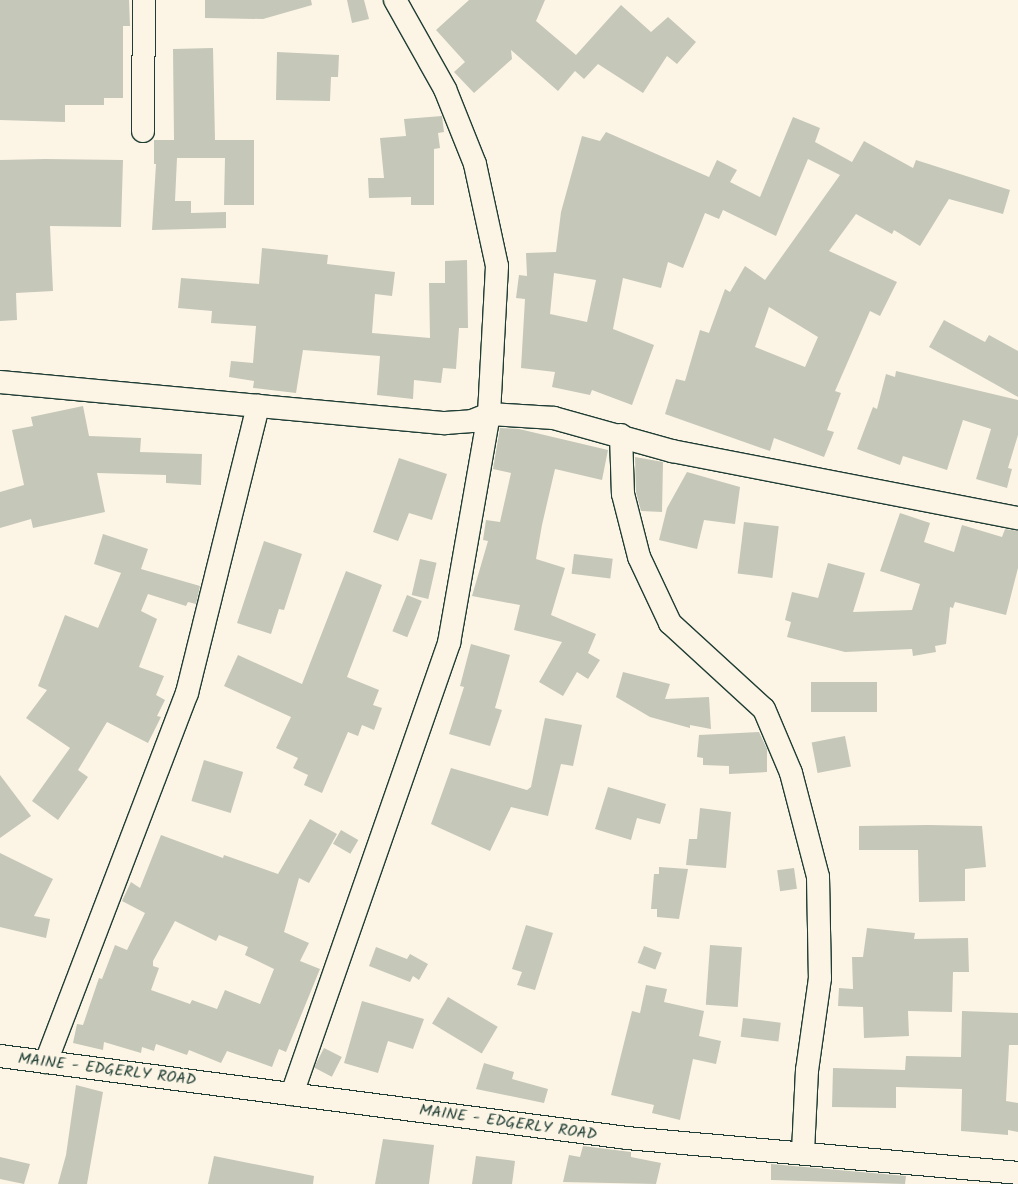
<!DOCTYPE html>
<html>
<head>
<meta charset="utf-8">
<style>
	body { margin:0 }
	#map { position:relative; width:1018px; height:1184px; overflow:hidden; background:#fcf5e5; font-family:Kalam,sans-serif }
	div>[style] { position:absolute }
	.building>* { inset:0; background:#c5c7b9; transform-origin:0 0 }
	.roads { filter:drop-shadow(1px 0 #1f3d34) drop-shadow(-1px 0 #1f3d34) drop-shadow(0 1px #1f3d34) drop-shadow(0 -1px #1f3d34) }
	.street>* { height:22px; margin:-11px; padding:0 11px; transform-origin:11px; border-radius:11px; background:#fcf5e5 }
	span { translate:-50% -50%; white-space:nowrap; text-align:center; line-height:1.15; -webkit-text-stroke:4px #fcf5e5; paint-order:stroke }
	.street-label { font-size:16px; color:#1f3d34 }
</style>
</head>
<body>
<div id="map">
	<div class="building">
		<i style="clip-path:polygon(0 0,129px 0,130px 26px,123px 26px,123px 98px,104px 98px,104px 105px,65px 105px,65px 122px,0 120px)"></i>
		<i style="clip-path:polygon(205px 0,311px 0,312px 5px,263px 19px,205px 18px)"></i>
		<i style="clip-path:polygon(347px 0,364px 0,369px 19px,352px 23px)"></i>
		<i style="clip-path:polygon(469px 0,545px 0,536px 21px,576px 55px,621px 5px,651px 32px,668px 17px,696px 42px,677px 64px,667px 56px,643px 93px,598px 64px,584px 79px,575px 71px,558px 91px,511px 50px,512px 59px,474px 93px,454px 72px,465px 62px,436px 30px)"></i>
		<i style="clip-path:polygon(213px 48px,215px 140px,254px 140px,254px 205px,224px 205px,225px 158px,177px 158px,175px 201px,191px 201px,191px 213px,226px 212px,226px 228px,152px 230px,156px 164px,154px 164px,154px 140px,174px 140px,173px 49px)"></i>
		<i style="clip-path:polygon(277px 52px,339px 55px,338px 77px,331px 77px,330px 101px,276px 100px)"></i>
		<i style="clip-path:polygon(442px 116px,444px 132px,438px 133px,440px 148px,434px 149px,434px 205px,411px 205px,411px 197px,369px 198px,368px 178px,384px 178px,380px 138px,406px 136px,404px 119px)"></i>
		<i style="clip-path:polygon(evenodd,793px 117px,820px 128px,815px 142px,852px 162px,864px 141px,913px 168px,916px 160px,1010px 190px,1003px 214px,949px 199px,920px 246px,894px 230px,892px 234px,856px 214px,829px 251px,897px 282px,880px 316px,870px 311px,835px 391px,841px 393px,827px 430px,834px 432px,824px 457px,774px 438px,770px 451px,665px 414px,676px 379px,685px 381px,700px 330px,709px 333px,725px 289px,730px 292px,745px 266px,765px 280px,840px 175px,808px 159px,776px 236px,723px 210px,719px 219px,705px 213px,683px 268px,668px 262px,661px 288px,623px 278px,613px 329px,654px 345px,632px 405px,592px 390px,590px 395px,552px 387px,555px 372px,521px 368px,525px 299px,516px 298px,519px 275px,527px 276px,526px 253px,556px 252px,561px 212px,582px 136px,600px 141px,606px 132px,709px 177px,717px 160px,737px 170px,730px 182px,760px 197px,793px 117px,554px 273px,596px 280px,587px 322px,550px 314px,554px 273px,793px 117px,769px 307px,818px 337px,805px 367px,755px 347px,769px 307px)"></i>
		<i style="clip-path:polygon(45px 159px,123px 160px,121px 227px,50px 226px,53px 291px,16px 293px,17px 320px,0 321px,0 160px)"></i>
		<i style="clip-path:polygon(262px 248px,328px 255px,327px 264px,395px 272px,392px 296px,375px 294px,372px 333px,430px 338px,429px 283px,445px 283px,445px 261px,467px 260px,468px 328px,459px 328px,456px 369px,443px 368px,441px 383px,414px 380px,413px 399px,377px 395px,380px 356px,303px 350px,296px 393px,253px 388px,254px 381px,229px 377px,231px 361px,253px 363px,256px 326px,211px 323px,212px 311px,178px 308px,181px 278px,259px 284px)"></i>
		<i style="clip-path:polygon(944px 320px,985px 342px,989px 335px,1018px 351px,1018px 397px,929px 347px)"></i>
		<i style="clip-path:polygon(896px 371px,1018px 400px,1018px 435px,1008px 468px,1012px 469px,1007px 488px,976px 479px,991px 429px,963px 420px,947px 470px,903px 456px,900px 465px,857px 449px,873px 407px,877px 409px,886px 374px,895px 377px)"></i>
		<i style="clip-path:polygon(83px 406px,89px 436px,141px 438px,140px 452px,202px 454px,201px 485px,166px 483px,166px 475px,97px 473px,105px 512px,33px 528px,31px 519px,0 528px,0 492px,24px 485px,12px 430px,33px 426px,31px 417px)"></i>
		<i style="clip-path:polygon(500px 428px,519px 429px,608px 450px,602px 480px,555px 469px,542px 525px,536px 559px,565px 568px,551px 615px,596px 634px,588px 653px,600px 660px,588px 679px,577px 672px,563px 696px,539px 682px,562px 642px,514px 630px,520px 605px,472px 596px,488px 541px,483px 540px,486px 520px,500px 522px,511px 473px,493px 469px)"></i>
		<i style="clip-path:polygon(635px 457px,663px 462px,662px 512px,641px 511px,636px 492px)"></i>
		<i style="clip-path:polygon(399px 458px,447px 474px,432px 520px,409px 513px,398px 541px,373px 532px)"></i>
		<i style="clip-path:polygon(687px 472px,740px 487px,735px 524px,704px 520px,697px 549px,659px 540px,667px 508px)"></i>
		<i style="clip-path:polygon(900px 513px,930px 523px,924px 542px,954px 552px,962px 525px,1002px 537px,1005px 529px,1018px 531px,1018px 568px,1006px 615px,955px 602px,953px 608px,950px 607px,946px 644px,935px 646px,936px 652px,913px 656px,912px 649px,845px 652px,787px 637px,791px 622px,785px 620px,792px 592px,818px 598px,828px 563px,865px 573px,853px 612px,912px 610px,920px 584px,880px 571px)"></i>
		<i style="left:744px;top:522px;width:35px;height:52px;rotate:7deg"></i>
		<i style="clip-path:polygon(103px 534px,148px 549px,141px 569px,200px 586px,196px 604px,188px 602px,186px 606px,148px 594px,141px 611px,157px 619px,139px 667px,164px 676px,156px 695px,165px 700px,157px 716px,161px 717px,148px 743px,107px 722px,78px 770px,88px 777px,58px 820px,32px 801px,70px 748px,26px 718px,47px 690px,38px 686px,65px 615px,98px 628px,121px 573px,94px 564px)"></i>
		<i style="clip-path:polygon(264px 541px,302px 554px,284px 610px,279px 609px,271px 634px,237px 623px)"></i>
		<i style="left:574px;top:554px;width:39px;height:20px;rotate:7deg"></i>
		<i style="left:420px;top:559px;width:17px;height:37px;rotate:13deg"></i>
		<i style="clip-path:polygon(346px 571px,382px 585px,347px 677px,379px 690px,373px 705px,382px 708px,374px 730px,362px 725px,358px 736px,348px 732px,322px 793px,304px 785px,308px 775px,293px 768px,298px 758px,276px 748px,291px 717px,224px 686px,238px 655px,302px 684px)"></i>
		<i style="left:407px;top:595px;width:16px;height:39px;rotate:22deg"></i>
		<i style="clip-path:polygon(471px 644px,510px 655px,495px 708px,502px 710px,490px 746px,449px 734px,464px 687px,460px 686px)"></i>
		<i style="clip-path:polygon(623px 672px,670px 684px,665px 699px,709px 697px,711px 729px,690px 725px,690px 728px,650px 717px,616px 697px)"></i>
		<i style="left:811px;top:682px;width:66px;height:30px"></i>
		<i style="clip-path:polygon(545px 718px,582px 725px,573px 766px,561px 764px,548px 816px,511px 807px,490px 851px,431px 824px,451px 768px,527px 790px,531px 787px)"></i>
		<i style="clip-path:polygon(759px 732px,767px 749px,767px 772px,729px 774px,729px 766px,703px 765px,703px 758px,697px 757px,699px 735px)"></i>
		<i style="left:845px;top:736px;width:31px;height:34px;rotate:79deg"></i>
		<i style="left:204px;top:760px;width:41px;height:43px;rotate:17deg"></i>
		<i style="clip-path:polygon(0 775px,31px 816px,0 838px)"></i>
		<i style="clip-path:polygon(608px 787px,666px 804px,660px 824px,637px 818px,631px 840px,595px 829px)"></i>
		<i style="clip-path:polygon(700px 808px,731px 812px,726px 868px,686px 865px,689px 839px,697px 839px)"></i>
		<i style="clip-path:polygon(evenodd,310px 819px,337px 834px,309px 883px,299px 878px,284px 932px,309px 943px,300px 961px,320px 969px,286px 1052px,279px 1049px,272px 1067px,227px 1051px,221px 1063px,189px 1050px,187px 1055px,156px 1044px,154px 1051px,142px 1047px,141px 1053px,104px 1042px,103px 1050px,73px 1043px,77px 1024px,83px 1025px,99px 978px,102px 979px,115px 945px,127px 950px,145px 913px,122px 901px,131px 882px,140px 888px,161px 835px,223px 858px,224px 855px,278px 874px,310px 819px,175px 921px,216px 941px,219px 935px,248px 947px,245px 955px,274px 969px,260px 1004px,225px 990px,217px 1009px,192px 1000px,190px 1004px,151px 990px,159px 968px,153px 966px,153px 961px,175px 921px)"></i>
		<i style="clip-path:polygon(928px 825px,982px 826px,986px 867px,965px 869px,965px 901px,919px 902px,918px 850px,859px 850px,859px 826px)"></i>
		<i style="left:341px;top:830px;width:20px;height:16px;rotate:30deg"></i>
		<i style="clip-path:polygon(0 853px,53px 879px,34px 916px,50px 919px,46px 938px,0 927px)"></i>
		<i style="clip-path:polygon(659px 867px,688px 869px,679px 919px,657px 917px,657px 909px,651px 909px,654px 874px,659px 874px)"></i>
		<i style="left:794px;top:868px;width:21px;height:17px;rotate:82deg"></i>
		<i style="clip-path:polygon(526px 925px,553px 933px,535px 990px,517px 985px,522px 972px,512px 969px)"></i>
		<i style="clip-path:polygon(867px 928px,915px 933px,914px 939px,968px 938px,969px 972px,953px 972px,952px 1012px,908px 1011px,909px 1036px,864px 1038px,863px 1007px,838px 1006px,839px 988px,853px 989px,852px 957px,863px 957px)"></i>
		<i style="left:710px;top:945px;width:32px;height:60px;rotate:4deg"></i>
		<i style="left:644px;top:946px;width:19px;height:18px;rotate:21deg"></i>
		<i style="clip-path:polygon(376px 947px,407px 959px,410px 954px,428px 964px,419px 980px,413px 976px,410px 982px,369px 966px)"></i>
		<i style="clip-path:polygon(646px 985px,667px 989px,664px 1002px,704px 1011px,699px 1036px,721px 1041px,716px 1064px,693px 1059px,680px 1120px,652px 1113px,654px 1105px,611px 1095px,632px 1011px,640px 1013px)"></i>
		<i style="left:448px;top:997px;width:58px;height:31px;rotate:31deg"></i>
		<i style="clip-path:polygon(362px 1001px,424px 1019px,413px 1049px,388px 1041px,378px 1073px,344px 1063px)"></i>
		<i style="clip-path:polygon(962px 1011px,1018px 1013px,1018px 1045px,1009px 1045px,1006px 1101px,1018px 1103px,1018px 1132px,1008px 1130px,1008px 1135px,961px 1131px,962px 1089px,896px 1087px,896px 1108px,832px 1107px,833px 1068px,905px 1070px,906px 1056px,961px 1057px)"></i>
		<i style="left:743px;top:1018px;width:38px;height:19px;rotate:7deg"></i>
		<i style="left:324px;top:1048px;width:20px;height:22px;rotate:27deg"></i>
		<i style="clip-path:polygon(484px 1063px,514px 1072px,512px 1079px,548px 1089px,544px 1103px,476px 1089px)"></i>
		<i style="clip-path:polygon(76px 1085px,103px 1092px,87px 1184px,58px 1184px,66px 1155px)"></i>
		<i style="clip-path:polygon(383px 1139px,434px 1145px,429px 1184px,375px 1184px)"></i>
		<i style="clip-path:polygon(583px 1146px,631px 1152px,631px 1157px,661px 1163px,656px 1184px,563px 1182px,569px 1155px,580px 1157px)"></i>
		<i style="clip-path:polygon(214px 1156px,314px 1176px,313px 1184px,208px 1184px)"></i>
		<i style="clip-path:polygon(476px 1156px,515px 1161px,512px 1184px,472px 1184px)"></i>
		<i style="clip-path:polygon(0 1157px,30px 1164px,24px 1184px,0 1179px)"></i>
		<i style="clip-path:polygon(771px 1164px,906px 1176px,905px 1184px,771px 1180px)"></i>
	</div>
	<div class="roads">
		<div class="street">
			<i style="left:143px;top:131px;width:131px;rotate:-89.6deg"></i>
			<i style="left:0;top:382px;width:447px;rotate:5.3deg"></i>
			<i style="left:445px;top:423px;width:27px;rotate:-4deg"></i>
			<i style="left:472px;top:421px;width:18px;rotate:-22deg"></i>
			<i style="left:489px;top:414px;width:65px;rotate:3.5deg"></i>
			<i style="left:554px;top:418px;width:123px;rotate:15.6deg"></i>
			<i style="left:672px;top:451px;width:352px;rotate:11deg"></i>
			<i style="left:621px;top:435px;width:59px;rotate:88.1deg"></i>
			<i style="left:623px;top:494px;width:65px;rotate:75.7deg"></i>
			<i style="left:639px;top:557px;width:73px;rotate:64.8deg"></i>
			<i style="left:670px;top:623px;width:127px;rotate:42.5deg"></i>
			<i style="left:764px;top:709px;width:69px;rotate:67.1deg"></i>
			<i style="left:791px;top:773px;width:107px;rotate:75.4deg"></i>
			<i style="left:818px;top:877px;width:101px;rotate:88.9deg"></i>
			<i style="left:820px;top:978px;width:93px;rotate:98deg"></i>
			<i style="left:807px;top:1070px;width:82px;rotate:92.8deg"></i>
			<i style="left:0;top:1056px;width:632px;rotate:7.45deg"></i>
			<i style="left:627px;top:1138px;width:393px;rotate:5.1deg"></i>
			<i style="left:46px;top:1062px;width:395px;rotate:-69.1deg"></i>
			<i style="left:187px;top:693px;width:296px;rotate:-76.1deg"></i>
			<i style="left:292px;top:1094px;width:478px;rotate:-70.8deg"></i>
			<i style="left:449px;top:643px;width:232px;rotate:-80.1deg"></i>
			<i style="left:489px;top:414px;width:148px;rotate:-86.9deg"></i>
			<i style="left:497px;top:266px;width:104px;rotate:-102.2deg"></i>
			<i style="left:475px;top:164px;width:81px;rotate:-111.8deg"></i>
			<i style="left:445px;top:89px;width:102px;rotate:-119.3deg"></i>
		</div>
	</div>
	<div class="street-label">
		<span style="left:107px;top:1070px;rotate:7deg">MAINE - EDGERLY ROAD</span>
		<span style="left:508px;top:1123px;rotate:8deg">MAINE - EDGERLY ROAD</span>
	</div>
</div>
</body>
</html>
